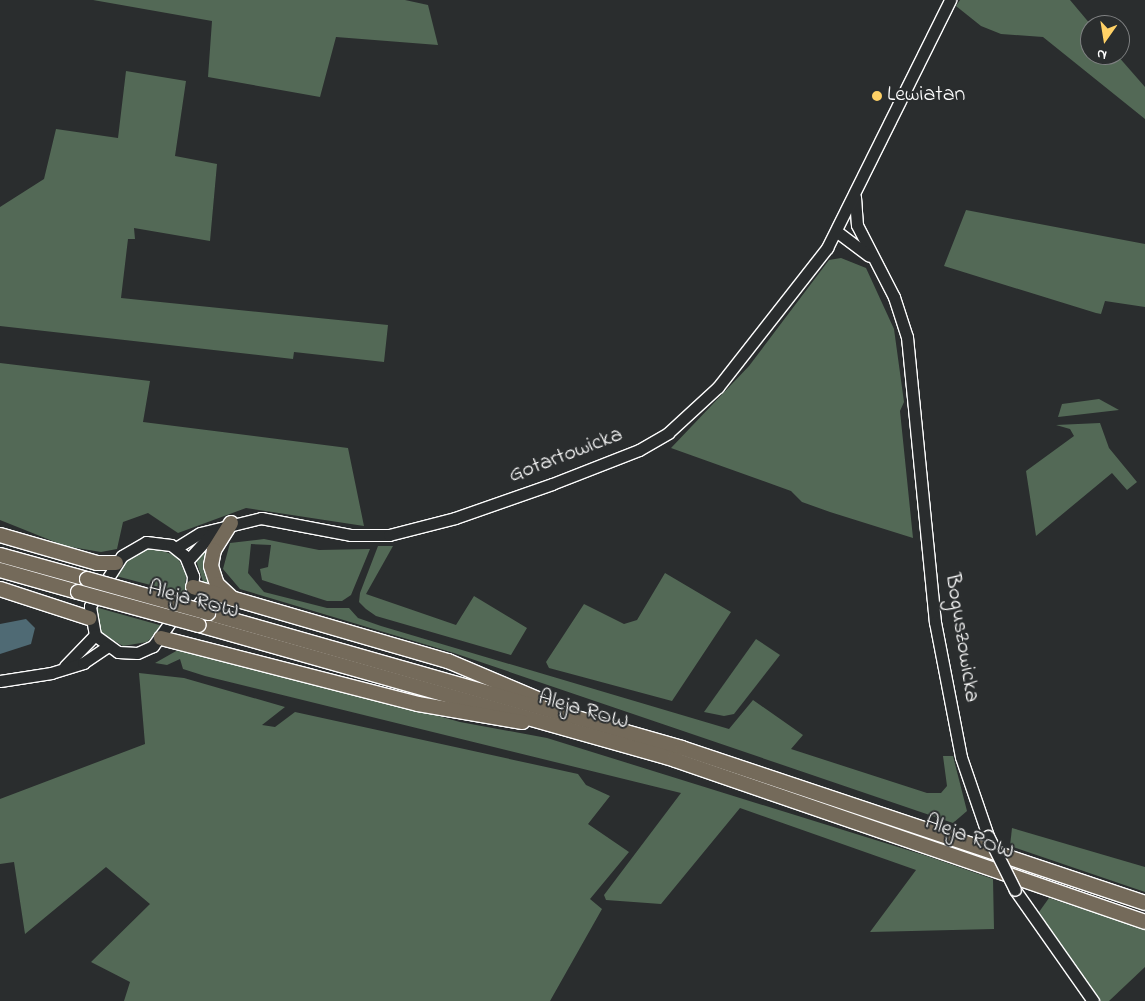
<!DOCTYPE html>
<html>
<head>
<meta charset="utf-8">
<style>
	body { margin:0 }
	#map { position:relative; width:1145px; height:1001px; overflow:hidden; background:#2a2d2e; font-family:"Indie Flower",sans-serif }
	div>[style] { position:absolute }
	.green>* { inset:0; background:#536956 }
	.water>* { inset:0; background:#4f6a74 }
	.roads { filter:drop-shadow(1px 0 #fff) drop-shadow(-1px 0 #fff) drop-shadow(0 1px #fff) drop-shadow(0 -1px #fff) }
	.tertiary>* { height:11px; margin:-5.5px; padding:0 5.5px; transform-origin:5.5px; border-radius:5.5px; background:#2a2d2e }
	.primary>* { height:14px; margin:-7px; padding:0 7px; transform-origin:7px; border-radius:7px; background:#746a5a }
	.bridges { filter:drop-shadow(1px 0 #fff) drop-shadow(-1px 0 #fff) drop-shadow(0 1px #fff) drop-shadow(0 -1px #fff) }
	.tertiary-bridge>* { height:11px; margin:-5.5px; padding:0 5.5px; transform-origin:5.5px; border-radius:5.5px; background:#2a2d2e }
	.primary-bridge>* { height:14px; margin:-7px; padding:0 7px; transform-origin:7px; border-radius:7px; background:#746a5a }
	.dots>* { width:14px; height:14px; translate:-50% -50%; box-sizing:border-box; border:2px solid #2a2d2e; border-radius:50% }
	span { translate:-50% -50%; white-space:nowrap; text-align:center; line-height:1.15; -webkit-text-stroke:4px #2a2d2e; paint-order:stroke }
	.poi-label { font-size:22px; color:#fff }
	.left { translate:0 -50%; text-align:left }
	.street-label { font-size:22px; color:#fff }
	.north { position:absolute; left:1080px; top:15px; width:50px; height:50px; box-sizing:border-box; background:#2a2d2e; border:1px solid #7f8182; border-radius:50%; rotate:193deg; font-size:14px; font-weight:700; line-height:20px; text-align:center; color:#fff }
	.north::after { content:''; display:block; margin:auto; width:18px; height:22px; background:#ffd166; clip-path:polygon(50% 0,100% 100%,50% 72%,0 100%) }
</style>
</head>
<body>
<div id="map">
	<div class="green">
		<i style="clip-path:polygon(93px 0,405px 0,428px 5px,438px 45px,336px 37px,320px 97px,208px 77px,212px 21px)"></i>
		<i style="clip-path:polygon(960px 0,1070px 0,1091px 25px,1090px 55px,1117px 55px,1145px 87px,1145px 119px,1043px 37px,1001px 34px,981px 26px,956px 6px)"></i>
		<i style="clip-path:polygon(126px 71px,186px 81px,175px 156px,217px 164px,210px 241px,134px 228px,135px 239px,128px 239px,121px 298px,388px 325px,384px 362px,294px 352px,293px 359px,0 326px,0 207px,44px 179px,56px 129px,118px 138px)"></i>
		<i style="clip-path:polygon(966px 210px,1145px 244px,1145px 307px,1105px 301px,1101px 314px,1096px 313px,944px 266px)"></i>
		<i style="clip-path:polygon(841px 258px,866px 268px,894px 329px,904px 402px,900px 411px,913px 538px,830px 512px,802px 502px,791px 491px,671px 448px,749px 366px,829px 260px)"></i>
		<i style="clip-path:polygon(0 363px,150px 381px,143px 422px,348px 448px,364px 526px,246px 508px,178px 533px,148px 513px,123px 522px,117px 549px,101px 552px,65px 546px,0 520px)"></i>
		<i style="clip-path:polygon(1099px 399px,1119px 410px,1058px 417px,1062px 404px)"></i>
		<i style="clip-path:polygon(1100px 423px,1109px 448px,1137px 482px,1127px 490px,1112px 473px,1036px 536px,1026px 471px,1074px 436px,1070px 429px,1056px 425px)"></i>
		<i style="clip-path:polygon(264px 539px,319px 550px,370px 549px,351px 595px,342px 601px,327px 601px,262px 580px,260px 569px,268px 567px,271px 545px,251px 544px,248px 573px,264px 592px,327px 608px,349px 608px,358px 618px,381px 626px,729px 729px,753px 700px,803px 735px,791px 749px,927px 793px,941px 793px,947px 786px,943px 756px,953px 756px,967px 811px,953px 823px,454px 653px,240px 589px,223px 569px,230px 543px)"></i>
		<i style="clip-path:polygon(210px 541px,211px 581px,205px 588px,196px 560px)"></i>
		<i style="clip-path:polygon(378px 546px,393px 546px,366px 594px,456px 625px,474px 596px,527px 628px,511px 655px,376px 616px,366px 609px,359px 602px,360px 593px)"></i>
		<i style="clip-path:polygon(151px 547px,177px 556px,186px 575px,185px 594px,116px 576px,131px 555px)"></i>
		<i style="clip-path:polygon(665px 573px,731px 612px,672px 701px,549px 668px,546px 662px,584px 604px,624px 624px,637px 620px)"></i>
		<i style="clip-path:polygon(95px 607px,163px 626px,147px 642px,123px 646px,101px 633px)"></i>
		<i style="clip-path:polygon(756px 639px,780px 655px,734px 714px,724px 716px,704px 712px)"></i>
		<i style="clip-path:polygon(185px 646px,460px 722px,547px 738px,927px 856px,993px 879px,994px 929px,870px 932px,916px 870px,740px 808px,661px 904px,606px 900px,604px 895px,681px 793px,205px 676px,183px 669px,180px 659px,167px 665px,155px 663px)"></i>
		<i style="clip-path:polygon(139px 673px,184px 678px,285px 707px,262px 725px,275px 727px,295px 712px,578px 774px,586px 785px,610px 796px,588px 824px,629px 852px,590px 899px,602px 909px,550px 1001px,124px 1001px,130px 982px,91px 962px,150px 904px,106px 867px,25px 934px,14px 862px,0 864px,0 799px,145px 744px)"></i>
		<i style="clip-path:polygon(1012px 828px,1145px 867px,1145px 892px,1010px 846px)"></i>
		<i style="clip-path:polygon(1049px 898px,1145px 929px,1145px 967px,1109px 1001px,1101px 1001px,1066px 957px,1039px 912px)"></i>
	</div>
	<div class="water">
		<i style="clip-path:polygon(26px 619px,35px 628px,31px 644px,0 654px,0 624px)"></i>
	</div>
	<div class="roads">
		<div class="tertiary">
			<i style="left:855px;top:197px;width:28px;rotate:86deg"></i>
			<i style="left:857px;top:225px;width:81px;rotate:62.8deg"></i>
			<i style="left:894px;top:297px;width:42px;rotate:72deg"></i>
			<i style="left:907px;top:337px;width:286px;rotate:84.4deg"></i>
			<i style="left:935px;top:622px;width:137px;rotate:79.1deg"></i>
			<i style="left:961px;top:757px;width:83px;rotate:71.1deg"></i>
			<i style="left:836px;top:231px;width:41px;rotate:37.1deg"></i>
			<i style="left:146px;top:542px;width:25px;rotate:7deg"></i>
			<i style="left:171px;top:545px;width:18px;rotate:38deg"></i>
			<i style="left:185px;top:556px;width:22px;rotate:68deg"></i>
			<i style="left:193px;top:576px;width:16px;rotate:94deg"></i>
			<i style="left:192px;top:592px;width:67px;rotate:125.8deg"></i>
			<i style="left:153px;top:646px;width:17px;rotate:156deg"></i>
			<i style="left:137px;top:653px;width:19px;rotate:-177deg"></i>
			<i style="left:118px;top:652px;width:29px;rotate:-144deg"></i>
			<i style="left:95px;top:635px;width:29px;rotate:-100deg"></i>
			<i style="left:90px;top:606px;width:59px;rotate:-57.4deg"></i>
			<i style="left:122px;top:556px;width:28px;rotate:-30deg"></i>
			<i style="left:176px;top:548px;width:28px;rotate:-32deg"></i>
			<i style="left:200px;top:533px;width:63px;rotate:-13.8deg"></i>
			<i style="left:261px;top:518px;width:92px;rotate:10.7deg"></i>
			<i style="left:351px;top:535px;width:38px"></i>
			<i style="left:389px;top:535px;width:68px;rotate:-14.4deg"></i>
			<i style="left:455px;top:518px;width:103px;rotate:-19.3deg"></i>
			<i style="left:552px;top:484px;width:93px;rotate:-21.3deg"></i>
			<i style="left:639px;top:450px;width:34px;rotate:-30deg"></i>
			<i style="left:668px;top:433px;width:68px;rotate:-42.6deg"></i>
			<i style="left:718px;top:387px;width:177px;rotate:-51.9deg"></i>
			<i style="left:827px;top:248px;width:277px;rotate:-63.6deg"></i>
			<i style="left:188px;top:560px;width:40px;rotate:-48deg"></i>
			<i style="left:65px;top:666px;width:43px;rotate:-45.9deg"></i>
			<i style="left:0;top:681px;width:52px;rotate:-8.9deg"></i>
			<i style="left:51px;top:673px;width:34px;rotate:-17deg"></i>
			<i style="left:83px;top:663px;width:29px;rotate:-34deg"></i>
			<i style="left:1015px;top:890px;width:136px;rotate:54.9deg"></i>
		</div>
		<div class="primary">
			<i style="left:231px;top:523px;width:32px;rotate:122deg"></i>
			<i style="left:214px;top:550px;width:16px;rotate:101deg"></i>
			<i style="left:211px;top:566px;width:19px;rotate:72deg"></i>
			<i style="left:217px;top:584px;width:22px;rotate:43deg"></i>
			<i style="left:0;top:535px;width:101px;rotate:16.1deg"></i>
			<i style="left:97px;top:563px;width:19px"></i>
			<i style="left:0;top:555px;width:90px;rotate:15.4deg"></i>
			<i style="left:0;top:570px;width:81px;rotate:15.8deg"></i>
			<i style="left:193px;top:587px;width:266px;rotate:16.2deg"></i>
			<i style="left:448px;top:661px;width:98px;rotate:22.9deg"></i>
			<i style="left:0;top:589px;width:94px;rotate:18deg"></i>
			<i style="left:208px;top:613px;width:493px;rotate:15.9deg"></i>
			<i style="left:682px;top:748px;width:488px;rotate:18.5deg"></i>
			<i style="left:199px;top:625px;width:495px;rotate:15.8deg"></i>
			<i style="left:675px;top:760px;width:497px;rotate:19deg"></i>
			<i style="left:161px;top:638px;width:265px;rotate:14.4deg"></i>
			<i style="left:418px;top:704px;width:106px;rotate:9.8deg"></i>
		</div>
	</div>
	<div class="bridges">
		<div class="tertiary-bridge">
			<i style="left:988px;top:836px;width:60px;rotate:63.4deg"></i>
		</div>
		<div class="primary-bridge">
			<i style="left:87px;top:579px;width:126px;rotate:15.7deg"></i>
			<i style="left:78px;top:592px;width:125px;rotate:15.3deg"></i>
		</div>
	</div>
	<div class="dots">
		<i style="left:877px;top:96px;background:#ffd166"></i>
	</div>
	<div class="poi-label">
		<span class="left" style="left:887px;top:96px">Lewiatan</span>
	</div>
	<div class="street-label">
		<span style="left:566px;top:456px;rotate:-21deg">Gotartowicka</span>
		<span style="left:193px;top:601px;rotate:15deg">Aleja ROW</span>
		<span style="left:961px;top:638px;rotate:81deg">Boguszowicka</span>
		<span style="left:583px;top:711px;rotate:16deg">Aleja ROW</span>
		<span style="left:969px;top:838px;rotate:20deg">Aleja ROW</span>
	</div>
	<div class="north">N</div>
</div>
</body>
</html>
